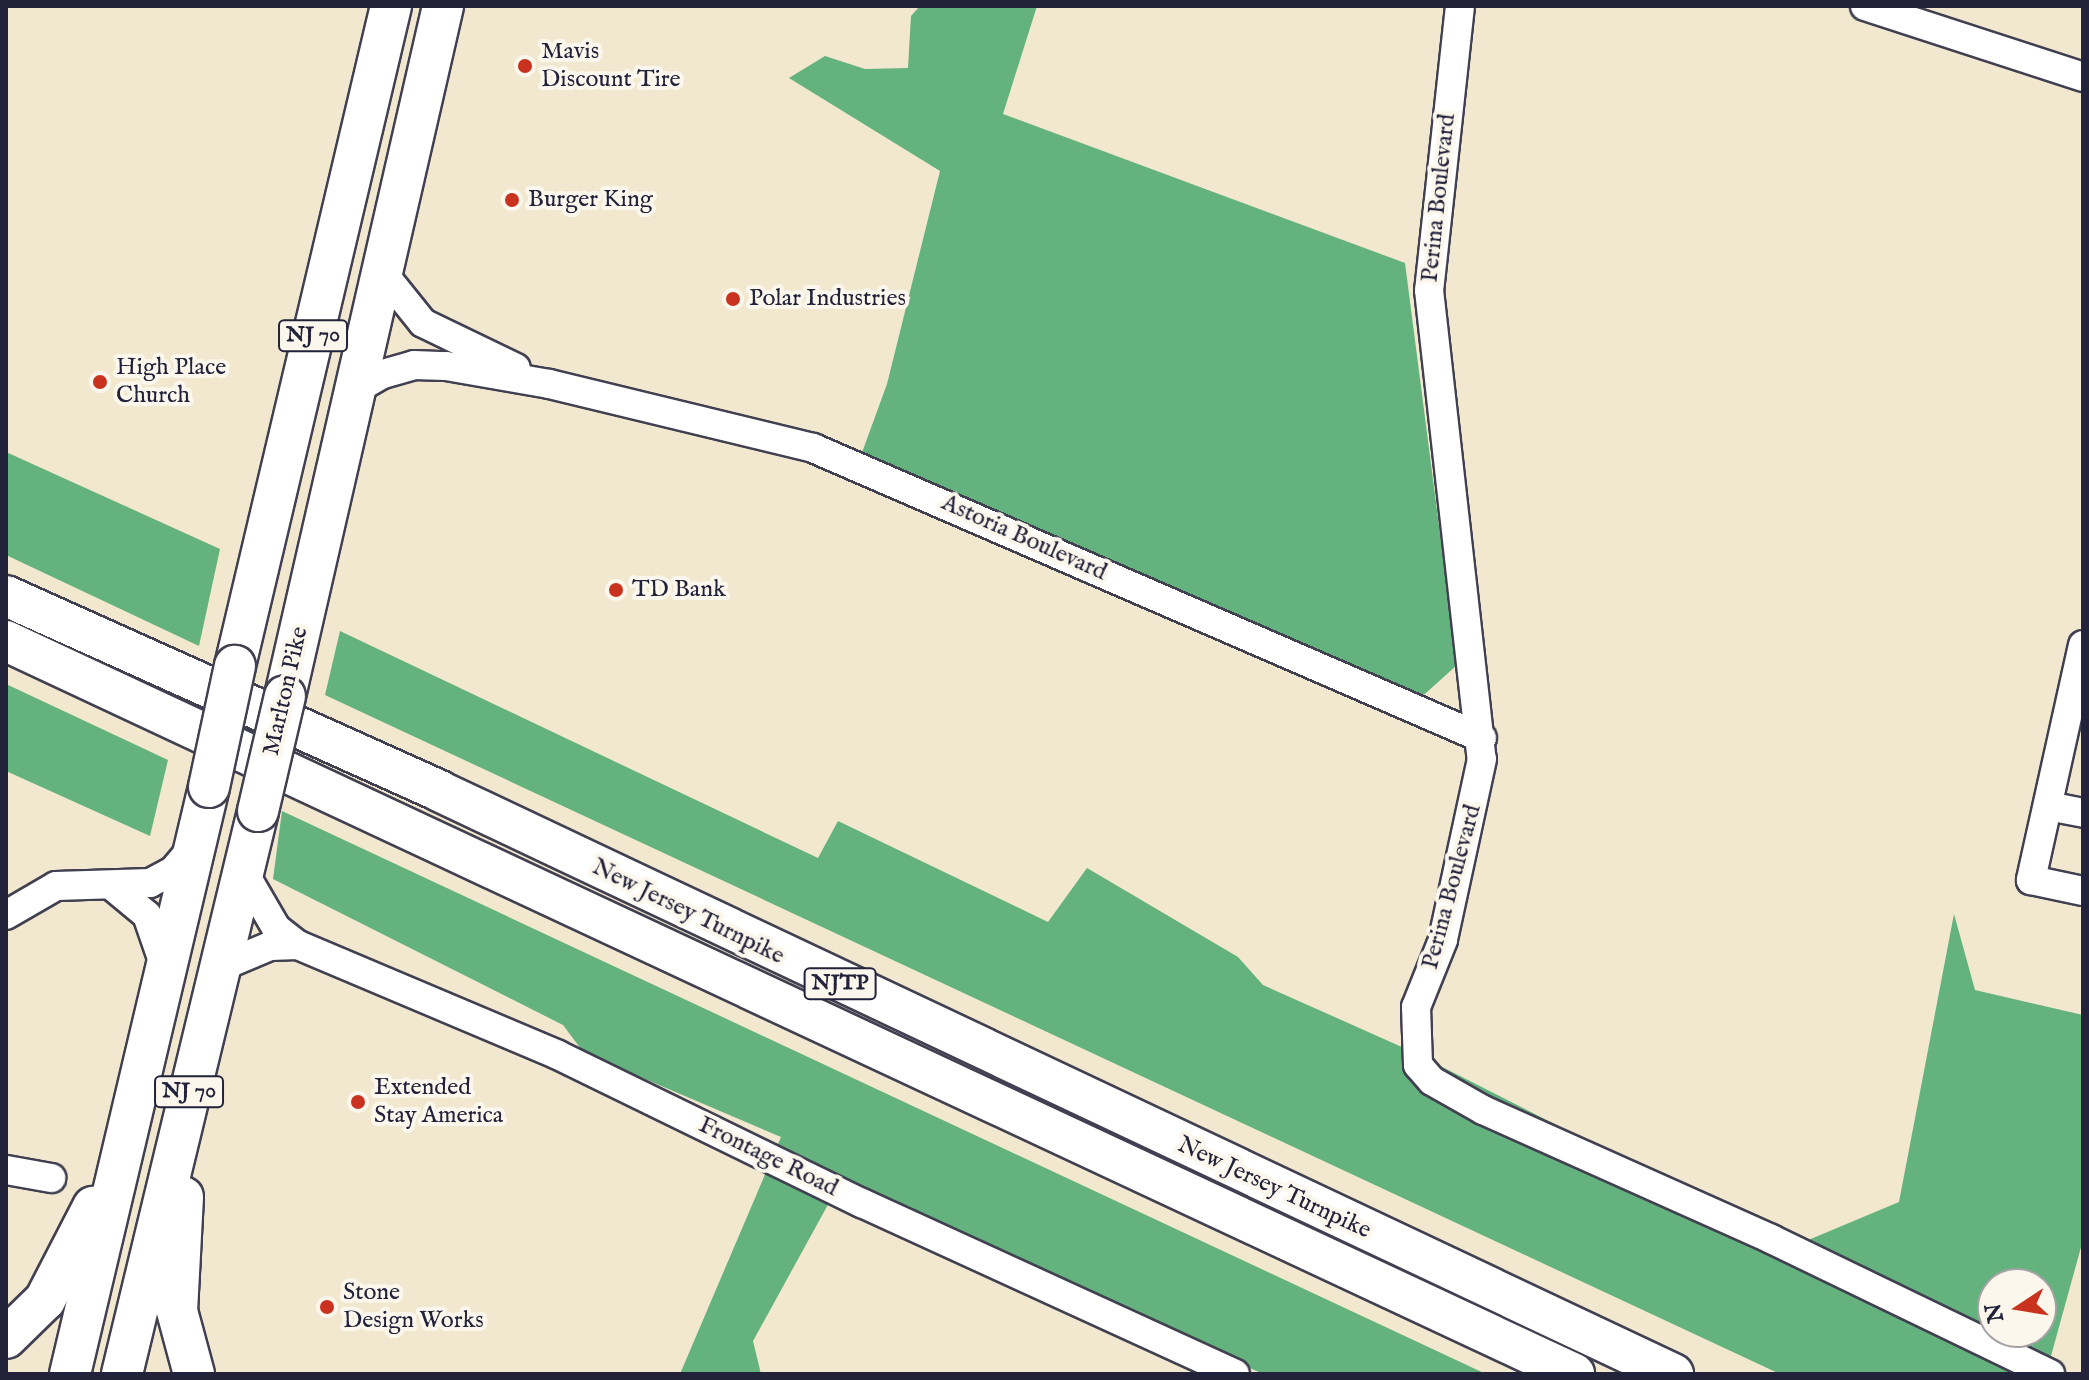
<!DOCTYPE html>
<html>
<head>
<meta charset="utf-8">
<style>
	body { margin:0 }
	#map { position:relative; width:2089px; height:1380px; overflow:hidden; background:#f1e8cf; font-family:"IM FELL English",serif }
	div>[style] { position:absolute }
	.forest>* { inset:0; background:#64b27d }
	.roads { filter:drop-shadow(2px 0 #414051) drop-shadow(-2px 0 #414051) drop-shadow(0 2px #414051) drop-shadow(0 -2px #414051) }
	.minor>* { height:28px; margin:-14px; padding:0 14px; transform-origin:14px; border-radius:14px; background:#fff }
	.highway>* { height:40px; margin:-20px; padding:0 20px; transform-origin:20px; border-radius:20px; background:#fff }
	.bridges { filter:drop-shadow(2px 0 #414051) drop-shadow(-2px 0 #414051) drop-shadow(0 2px #414051) drop-shadow(0 -2px #414051) }
	.highway-bridge>* { height:40px; margin:-20px; padding:0 20px; transform-origin:20px; border-radius:20px; background:#fff }
	.dots>* { width:22px; height:22px; translate:-50% -50%; box-sizing:border-box; border:4px solid #fbf7ec; border-radius:50% }
	span { translate:-50% -50%; white-space:nowrap; text-align:center; line-height:1.15; -webkit-text-stroke:8px #fbf7ec; paint-order:stroke }
	.shield-label span { padding:2px 6px; background:#fbf7ec; border:2px solid; border-radius:6px; -webkit-text-stroke-width:0 }
	.shield-label { font-size:22px; color:#22223b; font-weight:700 }
	.poi-label { font-size:24px; color:#22223b }
	.left { translate:0 -50%; text-align:left }
	.street-label { font-size:24px; color:#22223b }
	.frame { position:absolute; inset:0; border:8px solid #22223b; pointer-events:none }
	.north { position:absolute; left:1977px; top:1268px; width:80px; height:80px; box-sizing:border-box; background:#fbf7ec; border:2px solid #a4a2a5; border-radius:50%; rotate:258deg; font-size:22px; font-weight:700; line-height:32px; text-align:center; color:#22223b }
	.north::after { content:''; display:block; margin:auto; width:28px; height:36px; background:#c8321e; clip-path:polygon(50% 0,100% 100%,50% 72%,0 100%) }
</style>
</head>
<body>
<div id="map">
	<div class="forest">
		<i style="clip-path:polygon(920px 6px,1037px 6px,1003px 114px,1405px 263px,1457px 665px,1416px 702px,860px 458px,887px 384px,940px 171px,789px 78px,825px 56px,865px 69px,908px 68px,911px 16px)"></i>
		<i style="clip-path:polygon(6px 452px,220px 549px,199px 646px,6px 555px)"></i>
		<i style="clip-path:polygon(evenodd,340px 631px,818px 858px,838px 821px,1048px 922px,1087px 868px,1238px 957px,1263px 985px,1413px 1052px,1794px 1246px,1899px 1202px,1954px 914px,1975px 990px,2083px 1015px,2083px 1240px,2046px 1374px,1780px 1374px,325px 695px,340px 631px,1993px 1284px,2041px 1284px,2041px 1332px,1993px 1332px,1993px 1284px)"></i>
		<i style="clip-path:polygon(6px 684px,168px 760px,150px 836px,6px 771px)"></i>
		<i style="clip-path:polygon(282px 811px,1486px 1374px,1263px 1374px,841px 1181px,753px 1341px,761px 1374px,680px 1374px,781px 1137px,584px 1053px,563px 1025px,273px 879px)"></i>
	</div>
	<div class="roads">
		<div class="minor">
			<i style="left:1460px;top:6px;width:286px;rotate:96.2deg"></i>
			<i style="left:1429px;top:290px;width:472px;rotate:83.6deg"></i>
			<i style="left:1482px;top:759px;width:185px;rotate:102.2deg"></i>
			<i style="left:1443px;top:940px;width:72px;rotate:111.9deg"></i>
			<i style="left:1416px;top:1007px;width:58px;rotate:88deg"></i>
			<i style="left:1418px;top:1065px;width:21px;rotate:49deg"></i>
			<i style="left:1432px;top:1081px;width:59px;rotate:29.6deg"></i>
			<i style="left:1483px;top:1110px;width:316px;rotate:24.1deg"></i>
			<i style="left:1771px;top:1239px;width:310px;rotate:25.8deg"></i>
			<i style="left:1865px;top:6px;width:229px;rotate:18deg"></i>
			<i style="left:382px;top:272px;width:65px;rotate:51.2deg"></i>
			<i style="left:423px;top:323px;width:103px;rotate:25.8deg"></i>
			<i style="left:355px;top:390px;width:32px;rotate:-30deg"></i>
			<i style="left:383px;top:374px;width:32px;rotate:-16deg"></i>
			<i style="left:414px;top:365px;width:32px;rotate:2deg"></i>
			<i style="left:446px;top:366px;width:105px;rotate:9.9deg"></i>
			<i style="left:549px;top:384px;width:272px;rotate:13.6deg"></i>
			<i style="left:813px;top:448px;width:729px;rotate:23.44deg"></i>
			<i style="left:2083px;top:645px;width:241px;rotate:102.5deg"></i>
			<i style="left:2031px;top:880px;width:53px;rotate:11.9deg"></i>
			<i style="left:2048px;top:806px;width:36px;rotate:11deg"></i>
			<i style="left:243px;top:871px;width:66px;rotate:59.9deg"></i>
			<i style="left:276px;top:928px;width:28px;rotate:38deg"></i>
			<i style="left:298px;top:945px;width:282px;rotate:22.9deg"></i>
			<i style="left:558px;top:1055px;width:338px;rotate:26deg"></i>
			<i style="left:862px;top:1203px;width:410px;rotate:24.6deg"></i>
			<i style="left:112px;top:886px;width:45px;rotate:39.6deg"></i>
			<i style="left:147px;top:915px;width:52px;rotate:70.9deg"></i>
			<i style="left:6px;top:915px;width:58px;rotate:-30.1deg"></i>
			<i style="left:56px;top:886px;width:94px;rotate:-1.8deg"></i>
			<i style="left:150px;top:883px;width:26px;rotate:-28deg"></i>
			<i style="left:173px;top:871px;width:31px;rotate:-50deg"></i>
			<i style="left:220px;top:967px;width:54px;rotate:-22.8deg"></i>
			<i style="left:270px;top:946px;width:28px;rotate:-2deg"></i>
			<i style="left:6px;top:1170px;width:46px;rotate:10.1deg"></i>
		</div>
		<div class="highway">
			<i style="left:6px;top:596px;width:475px;rotate:24.2deg"></i>
			<i style="left:439px;top:791px;width:1365px;rotate:25.29deg"></i>
			<i style="left:6px;top:641px;width:1731px;rotate:25.05deg"></i>
			<i style="left:235px;top:666px;width:678px;rotate:-76.7deg"></i>
			<i style="left:285px;top:696px;width:708px;rotate:-77.1deg"></i>
			<i style="left:183px;top:1197px;width:114px;rotate:93deg"></i>
			<i style="left:177px;top:1311px;width:65px;rotate:74.9deg"></i>
			<i style="left:6px;top:1338px;width:54px;rotate:-44.3deg"></i>
			<i style="left:45px;top:1300px;width:105px;rotate:-62.7deg"></i>
			<i style="left:70px;top:1374px;width:603px;rotate:-76.68deg"></i>
			<i style="left:122px;top:1374px;width:579px;rotate:-76.42deg"></i>
		</div>
	</div>
	<div class="bridges">
		<div class="highway-bridge">
			<i style="left:209px;top:787px;width:124px;rotate:-77.9deg"></i>
			<i style="left:258px;top:811px;width:118px;rotate:-76.8deg"></i>
		</div>
	</div>
	<div class="dots">
		<i style="left:525px;top:66px;background:#c8321e"></i>
		<i style="left:512px;top:200px;background:#c8321e"></i>
		<i style="left:733px;top:299px;background:#c8321e"></i>
		<i style="left:100px;top:382px;background:#c8321e"></i>
		<i style="left:616px;top:590px;background:#c8321e"></i>
		<i style="left:358px;top:1102px;background:#c8321e"></i>
		<i style="left:327px;top:1307px;background:#c8321e"></i>
	</div>
	<div class="shield-label">
		<span style="left:313px;top:336px">NJ 70</span>
		<span style="left:840px;top:984px">NJTP</span>
		<span style="left:189px;top:1092px">NJ 70</span>
	</div>
	<div class="poi-label">
		<span class="left" style="left:541px;top:66px">Mavis<br>Discount Tire</span>
		<span class="left" style="left:528px;top:200px">Burger King</span>
		<span class="left" style="left:749px;top:299px">Polar Industries</span>
		<span class="left" style="left:116px;top:382px">High Place<br>Church</span>
		<span class="left" style="left:632px;top:590px">TD Bank</span>
		<span class="left" style="left:374px;top:1102px">Extended<br>Stay America</span>
		<span class="left" style="left:343px;top:1307px">Stone<br>Design Works</span>
	</div>
	<div class="street-label">
		<span style="left:1439px;top:198px;rotate:-84deg">Perina Boulevard</span>
		<span style="left:1024px;top:538px;rotate:24deg">Astoria Boulevard</span>
		<span style="left:286px;top:691px;rotate:-77deg">Marlton Pike</span>
		<span style="left:1452px;top:887px;rotate:-75deg">Perina Boulevard</span>
		<span style="left:688px;top:912px;rotate:26deg">New Jersey Turnpike</span>
		<span style="left:768px;top:1157px;rotate:26deg">Frontage Road</span>
		<span style="left:1274px;top:1188px;rotate:25deg">New Jersey Turnpike</span>
	</div>
	<div class="frame"></div>
	<div class="north">N</div>
</div>
</body>
</html>
